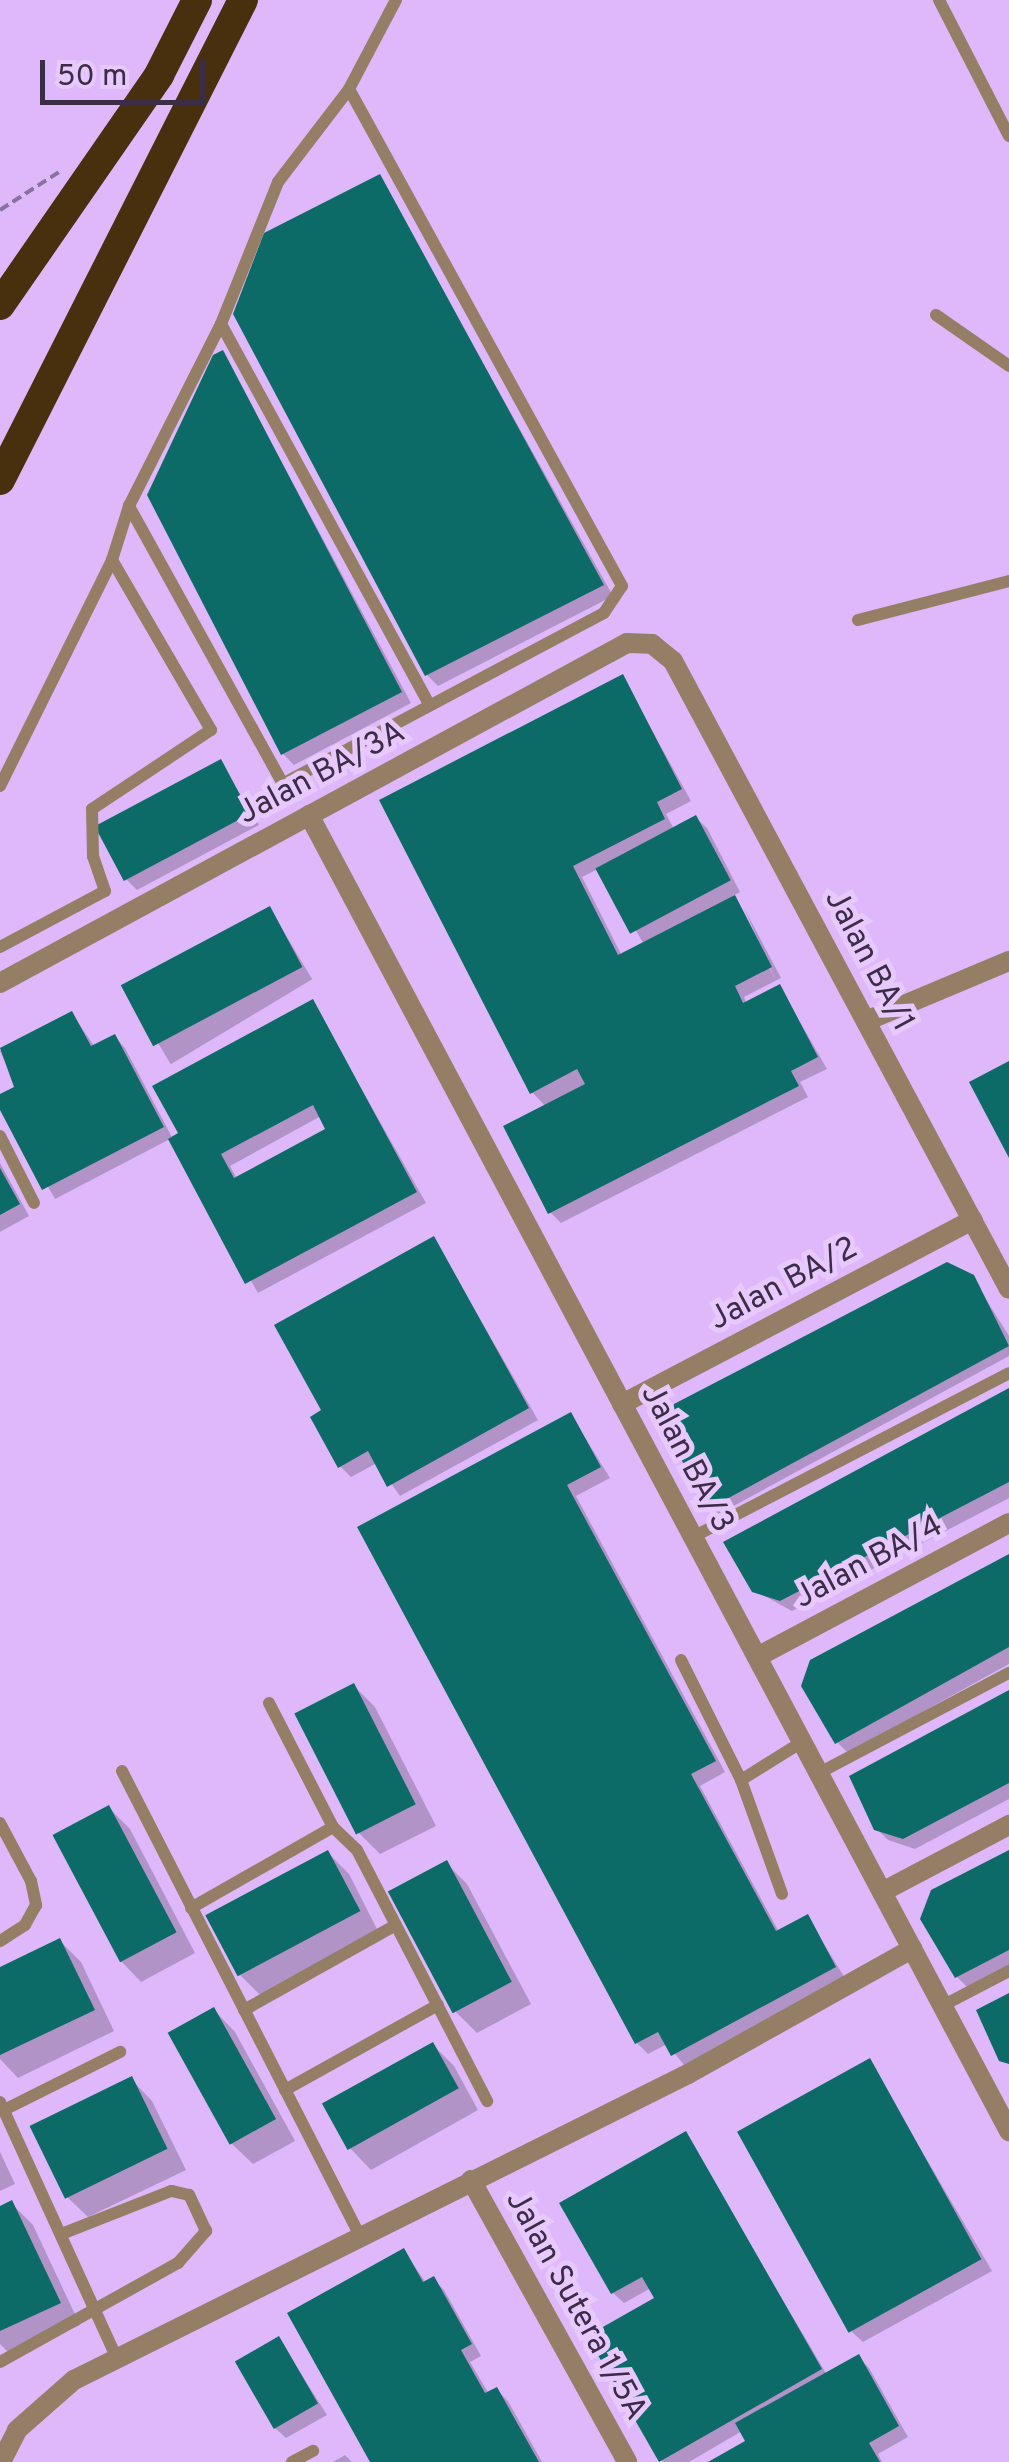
<!DOCTYPE html>
<html>
<head>
<meta charset="utf-8">
<style>
	body { margin:0 }
	#map { position:relative; width:1009px; height:2462px; overflow:hidden; background:#deb8fb; font-family:Overpass,sans-serif }
	div>[style] { position:absolute }
	.shadow>* { inset:0; background:#0003; transform-origin:0 0 }
	.building>* { inset:0; background:#0d6b67; transform-origin:0 0 }
	.path>* { height:4px; margin-top:-2px; transform-origin:0; background:repeating-linear-gradient(90deg,#8b719f 0 10px,transparent 0 15px) }
	.lane>* { height:12px; margin:-6px; padding:0 6px; transform-origin:6px; border-radius:6px; background:#947f66 }
	.street>* { height:20px; margin:-10px; padding:0 10px; transform-origin:10px; border-radius:10px; background:#947f66 }
	.highway>* { height:30px; margin:-15px; padding:0 15px; transform-origin:15px; border-radius:15px; background:#482f0d }
	span { translate:-50% -50%; white-space:nowrap; text-align:center; line-height:1.15; -webkit-text-stroke:10px #e8c9ff; paint-order:stroke }
	.street-label { font-size:32px; color:#3c2d47 }
	.scale { position:absolute; left:40px; top:60px; width:165px; height:45px; box-sizing:border-box; border:5px solid #3c2d47; border-top:0; padding-left:12px; font-size:30px; line-height:35px; white-space:nowrap; color:#3c2d47; -webkit-text-stroke:8px #e8c9ff; paint-order:stroke }
</style>
</head>
<body>
<div id="map">
	<div class="shadow">
		<i style="clip-path:polygon(379px 177px,613px 596px,438px 686px,427px 675px)"></i>
		<i style="clip-path:polygon(223px 353px,411px 703px,294px 765px,283px 754px)"></i>
		<i style="clip-path:polygon(evenodd,623px 678px,691px 801px,666px 814px,674px 829px,696px 818px,707px 828px,740px 892px,733px 896px,775px 979px,744px 908px,781px 978px,744px 997px,747px 1004px,780px 987px,827px 1069px,800px 1082px,808px 1097px,561px 1223px,550px 1212px,546px 1107px,532px 1092px,382px 801px,623px 678px,598px 869px,644px 944px,622px 956px,582px 877px,598px 869px)"></i>
		<i style="clip-path:polygon(221px 763px,259px 825px,137px 890px,126px 879px)"></i>
		<i style="left:270px;top:909px;width:82px;height:165px;rotate:59deg"></i>
		<i style="clip-path:polygon(evenodd,312px 1002px,426px 1203px,258px 1293px,170px 1139px,55px 1199px,0 1104px,0 1097px,17px 1088px,0 1051px,72px 1014px,95px 1047px,115px 1037px,125px 1048px,173px 1139px,312px 1002px,321px 1116px,329px 1130px,237px 1179px,230px 1166px,321px 1116px)"></i>
		<i style="clip-path:polygon(0 1163px,29px 1216px,0 1232px)"></i>
		<i style="clip-path:polygon(434px 1239px,538px 1420px,400px 1496px,377px 1463px,351px 1477px,340px 1466px,324px 1411px)"></i>
		<i style="clip-path:polygon(972px 1277px,1009px 1336px,1009px 1356px,719px 1514px,712px 1507px)"></i>
		<i style="clip-path:polygon(1009px 1391px,1009px 1498px,792px 1611px,754px 1590px)"></i>
		<i style="clip-path:polygon(571px 1415px,610px 1478px,576px 1496px,725px 1772px,700px 1786px,779px 1932px,807px 1917px,845px 1978px,684px 2065px,667px 2044px,648px 2054px,637px 2043px,360px 1528px)"></i>
		<i style="clip-path:polygon(1009px 1556px,1009px 1664px,848px 1753px,837px 1742px)"></i>
		<i style="clip-path:polygon(354px 1686px,375px 1707px,436px 1826px,380px 1854px,359px 1833px)"></i>
		<i style="clip-path:polygon(1009px 1693px,1009px 1799px,915px 1849px,888px 1840px,876px 1828px)"></i>
		<i style="clip-path:polygon(109px 1808px,130px 1829px,195px 1953px,141px 1982px,120px 1960px)"></i>
		<i style="clip-path:polygon(328px 1853px,349px 1874px,379px 1933px,260px 1995px,239px 1974px)"></i>
		<i style="clip-path:polygon(1009px 1853px,1009px 1966px,968px 1988px,957px 1977px)"></i>
		<i style="clip-path:polygon(446px 1863px,467px 1884px,531px 2004px,477px 2033px,456px 2012px,392px 1892px)"></i>
		<i style="clip-path:polygon(60px 1941px,81px 1962px,114px 2031px,18px 2078px,0 2059px,0 1969px)"></i>
		<i style="clip-path:polygon(214px 2010px,235px 2032px,295px 2141px,253px 2164px,231px 2143px)"></i>
		<i style="clip-path:polygon(433px 2045px,454px 2066px,478px 2110px,371px 2170px,350px 2148px)"></i>
		<i style="clip-path:polygon(869px 2061px,992px 2271px,863px 2342px,852px 2332px)"></i>
		<i style="clip-path:polygon(131px 2079px,152px 2101px,186px 2170px,88px 2217px,66px 2196px)"></i>
		<i style="clip-path:polygon(685px 2134px,827px 2375px,858px 2357px,869px 2368px,908px 2437px,878px 2454px,882px 2462px,713px 2462px,748px 2442px,742px 2431px,689px 2462px,663px 2462px,590px 2337px,657px 2298px,651px 2288px,624px 2303px,613px 2293px)"></i>
		<i style="clip-path:polygon(0 2152px,15px 2184px,0 2191px)"></i>
		<i style="clip-path:polygon(12px 2204px,33px 2225px,80px 2325px,12px 2356px,0 2344px,0 2209px)"></i>
		<i style="clip-path:polygon(404px 2251px,426px 2283px,433px 2279px,444px 2290px,481px 2356px,470px 2362px,489px 2394px,497px 2390px,508px 2401px,542px 2462px,373px 2462px)"></i>
		<i style="clip-path:polygon(279px 2339px,327px 2415px,286px 2438px,275px 2428px)"></i>
		<i style="clip-path:polygon(345px 2455px,352px 2462px,333px 2462px)"></i>
	</div>
	<div class="building">
		<i style="clip-path:polygon(380px 174px,604px 585px,425px 676px,233px 314px,264px 233px)"></i>
		<i style="clip-path:polygon(223px 350px,402px 692px,281px 755px,147px 495px,213px 355px)"></i>
		<i style="clip-path:polygon(623px 674px,682px 789px,657px 802px,665px 819px,573px 866px,618px 955px,735px 895px,772px 967px,735px 986px,743px 1003px,780px 984px,818px 1057px,791px 1071px,799px 1086px,548px 1214px,503px 1126px,585px 1084px,577px 1069px,530px 1094px,379px 800px)"></i>
		<i style="left:221px;top:759px;width:62px;height:143px;rotate:62deg"></i>
		<i style="left:696px;top:815px;width:74px;height:114px;rotate:62deg"></i>
		<i style="left:270px;top:906px;width:69px;height:169px;rotate:62deg"></i>
		<i style="clip-path:polygon(evenodd,313px 999px,417px 1192px,245px 1284px,168px 1139px,178px 1133px,152px 1086px,313px 999px,313px 1105px,325px 1129px,234px 1178px,221px 1154px,313px 1105px)"></i>
		<i style="clip-path:polygon(72px 1011px,91px 1046px,115px 1034px,164px 1127px,42px 1190px,0 1110px,0 1094px,14px 1087px,0 1048px)"></i>
		<i style="clip-path:polygon(1009px 1061px,1009px 1158px,969px 1082px)"></i>
		<i style="clip-path:polygon(0 1168px,20px 1204px,0 1215px)"></i>
		<i style="clip-path:polygon(434px 1236px,529px 1408px,387px 1487px,368px 1451px,338px 1468px,310px 1417px,321px 1410px,274px 1325px)"></i>
		<i style="clip-path:polygon(947px 1262px,974px 1275px,1009px 1346px,710px 1508px,666px 1434px,674px 1404px)"></i>
		<i style="clip-path:polygon(1009px 1388px,1009px 1482px,780px 1601px,752px 1592px,723px 1542px)"></i>
		<i style="clip-path:polygon(571px 1412px,601px 1467px,567px 1485px,716px 1761px,691px 1774px,776px 1931px,808px 1914px,836px 1967px,671px 2056px,658px 2032px,635px 2044px,357px 1527px)"></i>
		<i style="clip-path:polygon(1009px 1554px,1009px 1647px,835px 1744px,801px 1686px,810px 1660px)"></i>
		<i style="left:354px;top:1683px;width:136px;height:67px;rotate:63deg"></i>
		<i style="clip-path:polygon(1009px 1690px,1009px 1783px,903px 1839px,874px 1830px,849px 1776px)"></i>
		<i style="left:109px;top:1805px;width:144px;height:64px;rotate:62deg"></i>
		<i style="left:328px;top:1850px;width:69px;height:139px;rotate:62deg"></i>
		<i style="clip-path:polygon(1009px 1850px,1009px 1950px,955px 1978px,920px 1919px,931px 1890px)"></i>
		<i style="left:447px;top:1860px;width:138px;height:67px;rotate:62deg"></i>
		<i style="clip-path:polygon(60px 1938px,95px 2010px,0 2055px,0 1967px)"></i>
		<i style="clip-path:polygon(1009px 1993px,1009px 2064px,999px 2061px,976px 2010px)"></i>
		<i style="left:214px;top:2007px;width:128px;height:53px;rotate:61deg"></i>
		<i style="left:433px;top:2042px;width:53px;height:127px;rotate:61deg"></i>
		<i style="left:870px;top:2058px;width:230px;height:152px;rotate:61deg"></i>
		<i style="left:132px;top:2076px;width:81px;height:114px;rotate:64deg"></i>
		<i style="clip-path:polygon(686px 2131px,822px 2369px,659px 2462px,587px 2336px,654px 2298px,642px 2277px,611px 2294px,559px 2203px)"></i>
		<i style="clip-path:polygon(12px 2200px,61px 2303px,0 2331px,0 2206px)"></i>
		<i style="clip-path:polygon(404px 2248px,423px 2282px,434px 2276px,472px 2344px,461px 2350px,485px 2393px,497px 2387px,539px 2462px,370px 2462px,287px 2313px)"></i>
		<i style="left:279px;top:2336px;width:78px;height:51px;rotate:60deg"></i>
		<i style="clip-path:polygon(859px 2354px,899px 2426px,869px 2443px,880px 2462px,708px 2462px,745px 2441px,735px 2423px)"></i>
	</div>
	<div class="path">
		<i style="left:0;top:210px;width:70px;rotate:-32.8deg"></i>
	</div>
	<div class="lane">
		<i style="left:939px;top:0;width:153px;rotate:62.8deg"></i>
		<i style="left:349px;top:89px;width:567px;rotate:61.22deg"></i>
		<i style="left:622px;top:586px;width:32px;rotate:124deg"></i>
		<i style="left:604px;top:613px;width:364px;rotate:152deg"></i>
		<i style="left:283px;top:784px;width:318px;rotate:-119deg"></i>
		<i style="left:129px;top:506px;width:204px;rotate:-63.2deg"></i>
		<i style="left:221px;top:324px;width:153px;rotate:-68.1deg"></i>
		<i style="left:278px;top:182px;width:117px;rotate:-52.6deg"></i>
		<i style="left:349px;top:89px;width:101px;rotate:-62.2deg"></i>
		<i style="left:936px;top:315px;width:89px;rotate:34.9deg"></i>
		<i style="left:221px;top:324px;width:433px;rotate:61.3deg"></i>
		<i style="left:858px;top:620px;width:156px;rotate:-14.5deg"></i>
		<i style="left:0;top:786px;width:252px;rotate:-63.6deg"></i>
		<i style="left:112px;top:560px;width:57px;rotate:-72.5deg"></i>
		<i style="left:0;top:947px;width:119px;rotate:-28.1deg"></i>
		<i style="left:105px;top:891px;width:37px;rotate:-109deg"></i>
		<i style="left:93px;top:856px;width:47px;rotate:-91.2deg"></i>
		<i style="left:92px;top:809px;width:143px;rotate:-33.6deg"></i>
		<i style="left:211px;top:730px;width:197px;rotate:-120.2deg"></i>
		<i style="left:0;top:1136px;width:75px;rotate:63.1deg"></i>
		<i style="left:693px;top:1537px;width:356px;rotate:-27.4deg"></i>
		<i style="left:681px;top:1660px;width:134px;rotate:63.4deg"></i>
		<i style="left:741px;top:1780px;width:121px;rotate:70.2deg"></i>
		<i style="left:269px;top:1703px;width:140px;rotate:62.7deg"></i>
		<i style="left:122px;top:1771px;width:520px;rotate:62.89deg"></i>
		<i style="left:819px;top:1773px;width:215px;rotate:-27.8deg"></i>
		<i style="left:741px;top:1780px;width:72px;rotate:-31.9deg"></i>
		<i style="left:0;top:1823px;width:66px;rotate:61.9deg"></i>
		<i style="left:31px;top:1881px;width:25px;rotate:78deg"></i>
		<i style="left:36px;top:1905px;width:23px;rotate:119deg"></i>
		<i style="left:25px;top:1925px;width:30px;rotate:147deg"></i>
		<i style="left:191px;top:1908px;width:163px;rotate:-29.7deg"></i>
		<i style="left:333px;top:1827px;width:33px;rotate:44deg"></i>
		<i style="left:357px;top:1850px;width:283px;rotate:62.6deg"></i>
		<i style="left:942px;top:2006px;width:76px;rotate:-27.6deg"></i>
		<i style="left:244px;top:2010px;width:174px;rotate:-29.2deg"></i>
		<i style="left:285px;top:2090px;width:175px;rotate:-29.1deg"></i>
		<i style="left:0;top:2102px;width:280px;rotate:65.5deg"></i>
		<i style="left:4px;top:2110px;width:130px;rotate:-26.6deg"></i>
		<i style="left:0;top:2362px;width:204px;rotate:-29.1deg"></i>
		<i style="left:178px;top:2263px;width:43px;rotate:-48.8deg"></i>
		<i style="left:206px;top:2231px;width:40px;rotate:-115deg"></i>
		<i style="left:189px;top:2195px;width:18px;rotate:-167deg"></i>
		<i style="left:171px;top:2191px;width:118px;rotate:158.6deg"></i>
		<i style="left:292px;top:2462px;width:24px;rotate:-28deg"></i>
	</div>
	<div class="street">
		<i style="left:309px;top:815px;width:1491px;rotate:61.99deg"></i>
		<i style="left:0;top:983px;width:713px;rotate:-28.47deg"></i>
		<i style="left:627px;top:643px;width:25px;rotate:2deg"></i>
		<i style="left:652px;top:644px;width:27px;rotate:39deg"></i>
		<i style="left:673px;top:661px;width:712px;rotate:61.85deg"></i>
		<i style="left:866px;top:1021px;width:155px;rotate:-22.8deg"></i>
		<i style="left:622px;top:1404px;width:396px;rotate:-27.7deg"></i>
		<i style="left:757px;top:1657px;width:285px;rotate:-28deg"></i>
		<i style="left:882px;top:1892px;width:144px;rotate:-27.8deg"></i>
		<i style="left:471px;top:2180px;width:322px;rotate:61deg"></i>
		<i style="left:1px;top:2462px;width:36px;rotate:-63deg"></i>
		<i style="left:17px;top:2430px;width:76px;rotate:-41.3deg"></i>
		<i style="left:74px;top:2380px;width:686px;rotate:-26.49deg"></i>
		<i style="left:688px;top:2074px;width:257px;rotate:-29.2deg"></i>
	</div>
	<div class="highway">
		<i style="left:0;top:305px;width:280px;rotate:-55.3deg"></i>
		<i style="left:159px;top:75px;width:84px;rotate:-63.1deg"></i>
		<i style="left:0;top:480px;width:538px;rotate:-63.15deg"></i>
	</div>
	<div class="street-label">
		<span style="left:322px;top:774px;rotate:-28deg">Jalan BA/3A</span>
		<span style="left:868px;top:961px;rotate:62deg">Jalan BA/1</span>
		<span style="left:784px;top:1285px;rotate:-28deg">Jalan BA/2</span>
		<span style="left:686px;top:1459px;rotate:62deg">Jalan BA/3</span>
		<span style="left:869px;top:1563px;rotate:-28deg">Jalan BA/4</span>
		<span style="left:575px;top:2306px;rotate:61deg">Jalan Sutera 1/5A</span>
	</div>
	<div class="scale">50 m</div>
</div>
</body>
</html>
